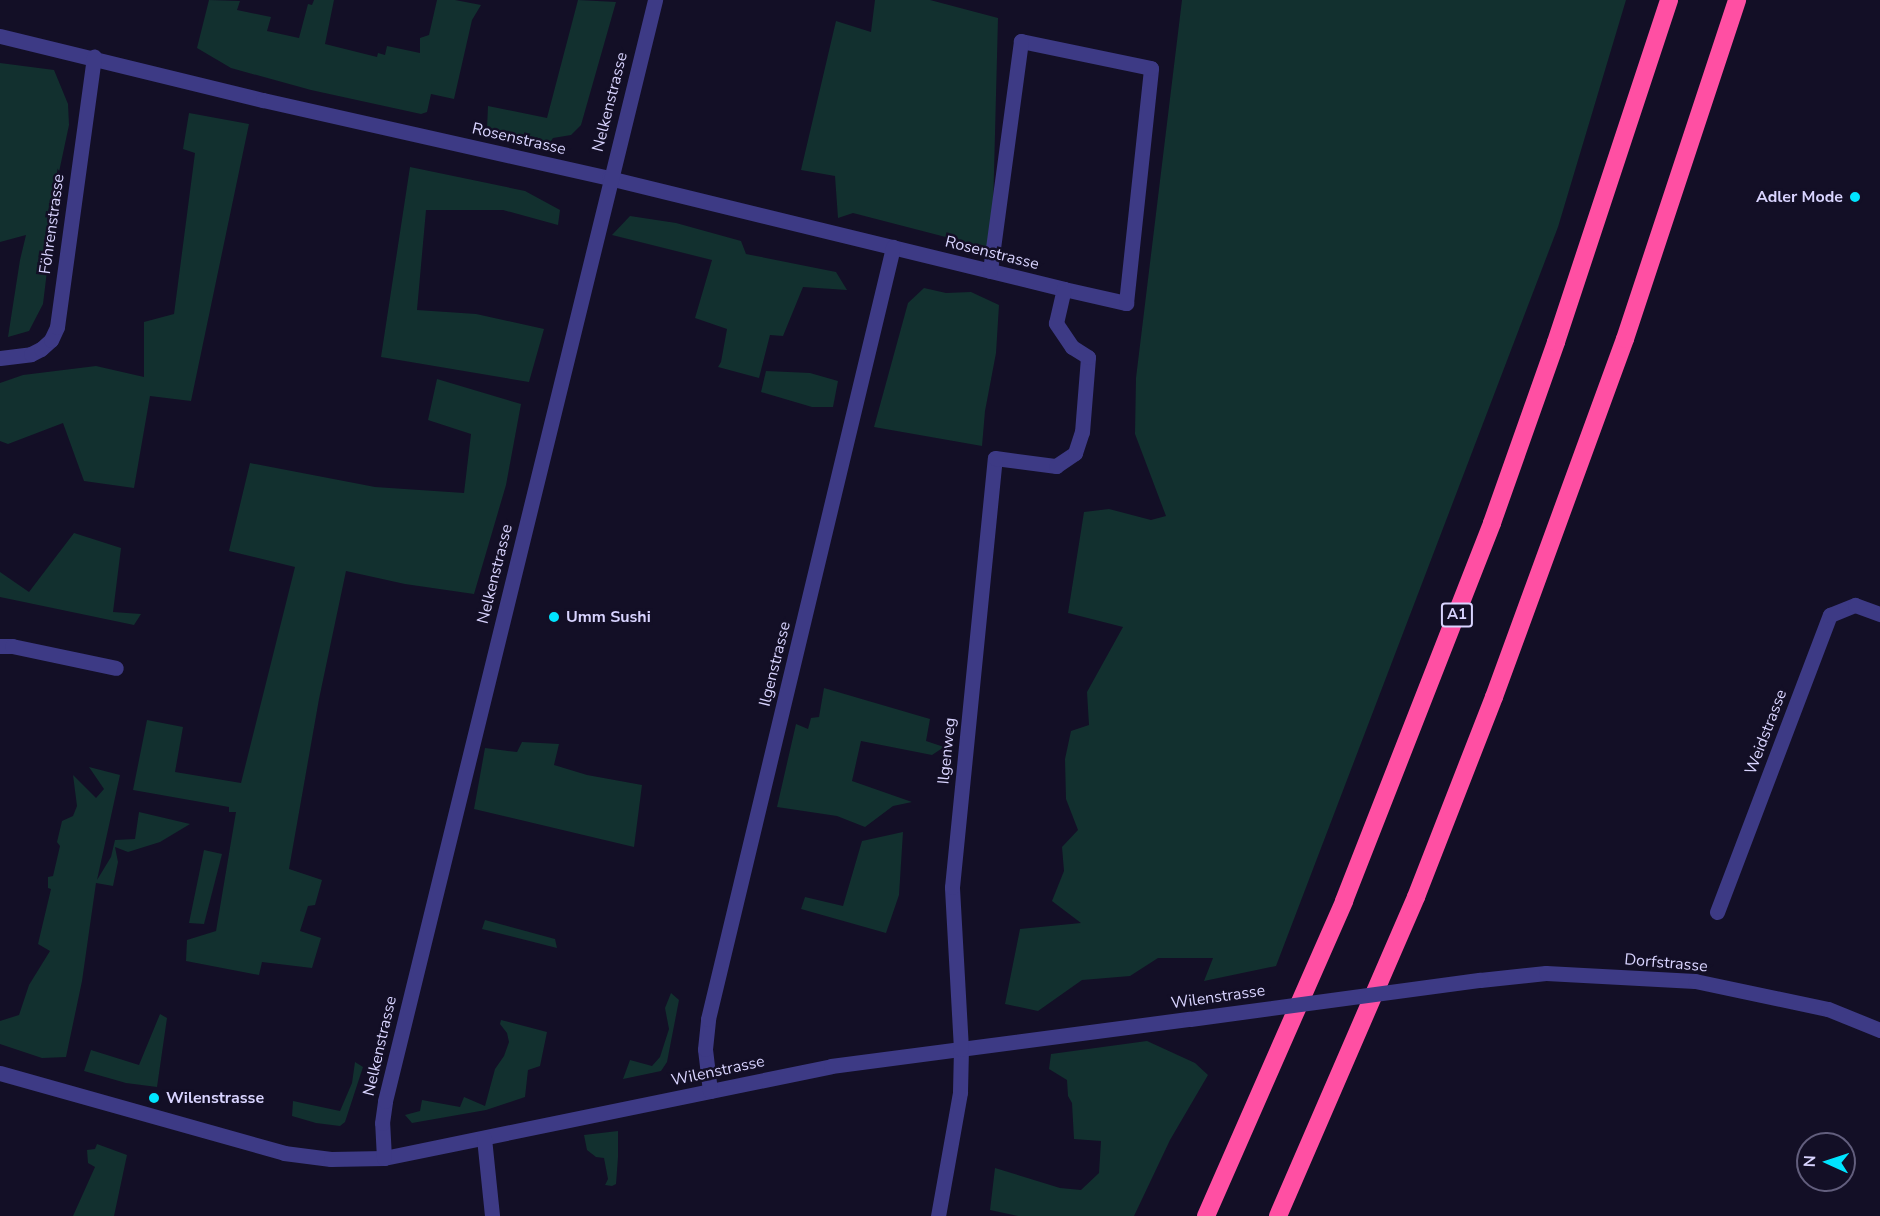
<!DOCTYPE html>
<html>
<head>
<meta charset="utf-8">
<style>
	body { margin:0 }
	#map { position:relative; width:1880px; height:1216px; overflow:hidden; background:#130f26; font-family:"Nunito Sans",sans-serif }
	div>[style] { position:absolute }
	.green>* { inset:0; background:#12302f }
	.lane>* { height:15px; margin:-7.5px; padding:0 7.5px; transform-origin:7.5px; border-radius:7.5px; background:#3d3a85 }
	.street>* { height:15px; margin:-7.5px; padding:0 7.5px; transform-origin:7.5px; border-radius:7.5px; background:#3d3a85 }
	.highway>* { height:18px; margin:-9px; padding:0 9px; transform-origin:9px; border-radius:9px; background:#ff4fa3 }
	.street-bridge>* { height:15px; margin:-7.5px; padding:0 7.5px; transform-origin:7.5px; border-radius:7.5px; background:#3d3a85 }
	.dots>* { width:16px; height:16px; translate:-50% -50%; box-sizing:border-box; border:3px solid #130f26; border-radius:50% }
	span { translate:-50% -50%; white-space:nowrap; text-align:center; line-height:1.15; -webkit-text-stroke:5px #130f26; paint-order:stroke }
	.shield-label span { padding:2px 4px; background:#130f26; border:2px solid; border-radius:4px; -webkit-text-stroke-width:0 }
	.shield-label { font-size:15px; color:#d9d4ff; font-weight:700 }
	.street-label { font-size:16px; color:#d9d4ff }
	.poi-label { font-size:16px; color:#d9d4ff; font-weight:700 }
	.right { translate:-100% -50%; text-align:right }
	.left { translate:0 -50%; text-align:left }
	.north { position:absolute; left:1796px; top:1132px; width:60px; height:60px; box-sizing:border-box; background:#130f26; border:2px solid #625e7d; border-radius:50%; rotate:273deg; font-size:16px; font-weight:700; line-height:24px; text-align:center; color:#d9d4ff }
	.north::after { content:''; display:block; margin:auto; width:21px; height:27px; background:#00e5ff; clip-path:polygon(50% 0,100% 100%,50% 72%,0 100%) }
</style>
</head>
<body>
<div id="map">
	<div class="green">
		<i style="clip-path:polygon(209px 0,240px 1px,237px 10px,271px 17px,267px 31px,299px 38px,308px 4px,312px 5px,314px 0,334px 0,325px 44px,377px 57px,378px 53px,385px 55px,387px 46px,420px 53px,420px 38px,429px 35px,437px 0,455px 0,481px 5px,472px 20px,454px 99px,431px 94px,427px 112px,421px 114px,311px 90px,231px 68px,197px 48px)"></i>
		<i style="clip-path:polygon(578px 0,616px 2px,581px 125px,571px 135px,553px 138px,547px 147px,487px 129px,488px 106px,547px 118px)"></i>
		<i style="clip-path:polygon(875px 0,930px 0,998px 18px,992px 249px,853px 213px,838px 218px,835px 176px,801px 170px,836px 21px,871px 32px)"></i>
		<i style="clip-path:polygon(1182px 0,1626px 0,1558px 227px,1276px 966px,1204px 981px,1213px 958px,1158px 958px,1130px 976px,1082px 980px,1038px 1011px,1005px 1004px,1020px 929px,1081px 923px,1052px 901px,1064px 871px,1062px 847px,1078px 830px,1066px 799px,1065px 759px,1071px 731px,1089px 725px,1087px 692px,1123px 627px,1068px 613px,1084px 512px,1109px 509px,1151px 520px,1166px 516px,1135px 434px,1136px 378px)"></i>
		<i style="clip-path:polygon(0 63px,54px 70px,68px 104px,69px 125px,59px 172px,43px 304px,29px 331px,8px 337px,20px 260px,26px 235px,0 242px)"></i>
		<i style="clip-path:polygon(189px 113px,249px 124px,191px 401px,150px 396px,134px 488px,84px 481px,63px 423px,8px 444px,0 441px,0 383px,23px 375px,96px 366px,144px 377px,144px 322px,174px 314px,195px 153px,183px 149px)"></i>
		<i style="clip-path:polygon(410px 167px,525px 191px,560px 210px,558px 225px,503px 210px,426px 210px,417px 310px,476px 314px,544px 329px,529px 382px,381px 357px)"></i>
		<i style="clip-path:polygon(630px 216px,676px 223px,741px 241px,746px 254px,836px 272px,847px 290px,803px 287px,783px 336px,770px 335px,759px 378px,718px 367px,721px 362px,727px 329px,695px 318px,712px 260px,612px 235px)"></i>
		<i style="clip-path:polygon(924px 288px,946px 293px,971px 292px,999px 305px,996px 353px,985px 411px,982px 446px,874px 427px,908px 303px)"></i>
		<i style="clip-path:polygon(766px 371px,810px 373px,838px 381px,833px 407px,812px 407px,761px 392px)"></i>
		<i style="clip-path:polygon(437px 379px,521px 404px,506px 485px,474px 594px,405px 584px,346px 571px,319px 699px,289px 869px,322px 880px,315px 905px,308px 906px,300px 931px,321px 938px,312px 968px,262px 962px,259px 975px,186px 961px,187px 940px,216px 931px,236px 812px,229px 812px,229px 807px,133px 790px,147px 720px,183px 727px,175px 772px,241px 783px,295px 567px,229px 551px,250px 463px,375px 487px,464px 493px,471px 434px,428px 420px)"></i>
		<i style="clip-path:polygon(74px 533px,121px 548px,113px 612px,141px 614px,134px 625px,0 597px,0 572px,29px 592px)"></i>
		<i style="clip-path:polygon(824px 688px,930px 719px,926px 741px,944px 747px,932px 755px,861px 741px,852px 781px,912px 802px,893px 806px,865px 827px,837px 816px,777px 807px,796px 724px,808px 729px,811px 718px,819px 717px)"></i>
		<i style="clip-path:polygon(522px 742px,559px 744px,554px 765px,587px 775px,642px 785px,634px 847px,474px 809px,485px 748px,517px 752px)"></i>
		<i style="clip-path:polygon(89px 767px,120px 775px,97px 880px,111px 857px,115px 840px,135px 839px,139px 812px,190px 824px,160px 842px,128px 852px,115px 847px,118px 862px,113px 886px,96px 883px,82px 981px,66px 1057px,42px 1058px,0 1044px,0 1021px,19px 1015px,29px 985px,50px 951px,38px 944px,51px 889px,48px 888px,48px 877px,53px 876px,60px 846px,57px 842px,62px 821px,73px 816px,77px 806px,73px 775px,96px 798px,104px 789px)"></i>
		<i style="clip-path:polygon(903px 832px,899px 895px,886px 933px,801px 909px,805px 897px,843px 906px,862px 841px)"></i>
		<i style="clip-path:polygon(204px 850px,222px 854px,204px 924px,189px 923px)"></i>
		<i style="clip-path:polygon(485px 920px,555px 939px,557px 948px,482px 929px)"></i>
		<i style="clip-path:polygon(671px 993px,679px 1000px,667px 1062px,661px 1071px,623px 1079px,630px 1060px,652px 1066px,660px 1057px,669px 1029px,665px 1008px)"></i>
		<i style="clip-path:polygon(160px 1014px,167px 1018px,157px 1087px,126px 1083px,84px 1071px,91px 1050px,139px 1065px)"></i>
		<i style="clip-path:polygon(501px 1020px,547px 1032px,540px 1066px,528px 1070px,525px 1097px,486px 1110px,412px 1123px,405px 1115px,420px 1111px,422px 1100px,460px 1107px,464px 1097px,485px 1106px,495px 1069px,504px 1056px,509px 1042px,507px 1033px,500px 1024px)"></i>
		<i style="clip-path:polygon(1147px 1041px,1195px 1063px,1208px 1075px,1170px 1140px,1134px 1216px,1018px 1216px,990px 1210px,995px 1168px,1060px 1188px,1081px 1190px,1099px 1173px,1101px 1141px,1074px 1139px,1072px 1103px,1068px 1096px,1067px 1080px,1049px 1069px,1051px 1054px)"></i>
		<i style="clip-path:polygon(355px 1062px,363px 1067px,345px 1122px,340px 1126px,316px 1123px,292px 1116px,293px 1101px,340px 1111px,352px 1083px)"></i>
		<i style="clip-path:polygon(618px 1131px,618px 1157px,616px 1184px,612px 1186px,605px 1185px,608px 1179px,604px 1158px,596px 1157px,587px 1150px,584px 1135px)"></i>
		<i style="clip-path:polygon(97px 1144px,127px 1155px,114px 1216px,73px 1216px,95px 1167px,88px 1163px,87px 1150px,95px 1149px)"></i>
	</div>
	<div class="lane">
		<i style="left:0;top:646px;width:12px"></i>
		<i style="left:12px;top:646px;width:106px;rotate:11.9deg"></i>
	</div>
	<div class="street">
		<i style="left:0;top:36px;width:271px;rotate:13.7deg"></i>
		<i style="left:263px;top:100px;width:355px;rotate:12.7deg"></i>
		<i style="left:609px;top:178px;width:468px;rotate:13.7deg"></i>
		<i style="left:1064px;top:289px;width:64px;rotate:12.7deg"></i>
		<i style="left:1126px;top:303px;width:236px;rotate:-83.9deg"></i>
		<i style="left:1151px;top:68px;width:133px;rotate:-168.3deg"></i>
		<i style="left:1021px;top:41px;width:232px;rotate:97.7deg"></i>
		<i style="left:0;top:358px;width:31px;rotate:-7deg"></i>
		<i style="left:31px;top:354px;width:11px;rotate:-27deg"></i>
		<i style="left:41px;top:349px;width:13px;rotate:-42deg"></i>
		<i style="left:51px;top:340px;width:14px;rotate:-65deg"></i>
		<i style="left:57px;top:327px;width:273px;rotate:-82.2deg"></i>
		<i style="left:1717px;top:912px;width:318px;rotate:-69.2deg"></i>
		<i style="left:1830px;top:615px;width:27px;rotate:-22deg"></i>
		<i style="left:1855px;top:605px;width:27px;rotate:20deg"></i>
		<i style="left:1480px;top:980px;width:66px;rotate:-6.1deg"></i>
		<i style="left:1546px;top:973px;width:149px;rotate:3.1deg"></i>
		<i style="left:1695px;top:981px;width:136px;rotate:11.9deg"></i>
		<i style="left:1828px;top:1009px;width:56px;rotate:22deg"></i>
		<i style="left:0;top:1073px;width:295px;rotate:15.7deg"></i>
		<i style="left:284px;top:1153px;width:47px;rotate:7.3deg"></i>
		<i style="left:331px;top:1159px;width:53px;rotate:-1.1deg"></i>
		<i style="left:384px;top:1158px;width:456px;rotate:-11.6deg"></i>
		<i style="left:831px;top:1066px;width:362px;rotate:-7.5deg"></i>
		<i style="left:710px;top:1091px;width:42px;rotate:-96.8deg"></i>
		<i style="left:705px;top:1049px;width:30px;rotate:-84deg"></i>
		<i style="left:708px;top:1019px;width:794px;rotate:-76.52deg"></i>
		<i style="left:484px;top:1138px;width:78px;rotate:84.1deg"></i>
		<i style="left:384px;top:1158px;width:35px;rotate:-93deg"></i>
		<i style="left:382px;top:1123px;width:22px;rotate:-82deg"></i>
		<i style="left:385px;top:1101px;width:1134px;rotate:-76.22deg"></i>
		<i style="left:938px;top:1216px;width:126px;rotate:-79.9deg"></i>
		<i style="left:960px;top:1092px;width:43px;rotate:-88.7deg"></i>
		<i style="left:961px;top:1049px;width:162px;rotate:-93.2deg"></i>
		<i style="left:952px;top:887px;width:431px;rotate:-84.3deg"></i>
		<i style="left:995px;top:458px;width:62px;rotate:7.5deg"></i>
		<i style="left:1056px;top:466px;width:23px;rotate:-34deg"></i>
		<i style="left:1075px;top:453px;width:22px;rotate:-72deg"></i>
		<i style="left:1082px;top:432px;width:75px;rotate:-85.4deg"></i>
		<i style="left:1088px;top:357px;width:19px;rotate:-148deg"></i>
		<i style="left:1072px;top:347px;width:29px;rotate:-124deg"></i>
		<i style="left:1056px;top:323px;width:35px;rotate:-77deg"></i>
	</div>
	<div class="highway">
		<i style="left:1206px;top:1216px;width:344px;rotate:-66.3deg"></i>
		<i style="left:1344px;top:901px;width:406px;rotate:-68.6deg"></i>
		<i style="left:1492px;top:523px;width:192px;rotate:-70.5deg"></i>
		<i style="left:1556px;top:342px;width:360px;rotate:-71.7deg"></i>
		<i style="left:1278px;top:1216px;width:348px;rotate:-66.6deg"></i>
		<i style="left:1416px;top:897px;width:215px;rotate:-68.7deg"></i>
		<i style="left:1494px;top:697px;width:381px;rotate:-69.9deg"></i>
		<i style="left:1625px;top:339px;width:357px;rotate:-71.7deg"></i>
	</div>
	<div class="street-bridge">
		<i style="left:1190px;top:1019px;width:293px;rotate:-7.7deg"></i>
	</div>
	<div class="dots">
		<i style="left:1855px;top:197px;background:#00e5ff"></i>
		<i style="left:554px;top:617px;background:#00e5ff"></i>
		<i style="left:154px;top:1098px;background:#00e5ff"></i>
	</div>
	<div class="shield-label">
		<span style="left:1457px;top:615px">A1</span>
	</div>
	<div class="street-label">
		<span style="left:610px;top:102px;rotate:-76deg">Nelkenstrasse</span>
		<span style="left:519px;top:139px;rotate:13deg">Rosenstrasse</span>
		<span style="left:52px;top:224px;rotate:-82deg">Föhrenstrasse</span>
		<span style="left:992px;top:253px;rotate:14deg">Rosenstrasse</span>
		<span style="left:495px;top:574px;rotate:-76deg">Nelkenstrasse</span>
		<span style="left:775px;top:664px;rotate:-76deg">Ilgenstrasse</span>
		<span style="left:1766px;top:732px;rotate:-69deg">Weidstrasse</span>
		<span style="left:947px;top:751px;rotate:-84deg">Ilgenweg</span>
		<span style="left:1666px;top:963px;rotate:5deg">Dorfstrasse</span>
		<span style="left:1218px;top:997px;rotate:-8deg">Wilenstrasse</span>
		<span style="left:380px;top:1046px;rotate:-77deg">Nelkenstrasse</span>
		<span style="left:718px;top:1071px;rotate:-12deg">Wilenstrasse</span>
	</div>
	<div class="poi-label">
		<span class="right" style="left:1843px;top:197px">Adler Mode</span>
		<span class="left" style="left:566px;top:617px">Umm Sushi</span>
		<span class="left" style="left:166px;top:1098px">Wilenstrasse</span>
	</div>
	<div class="north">N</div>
</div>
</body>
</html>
